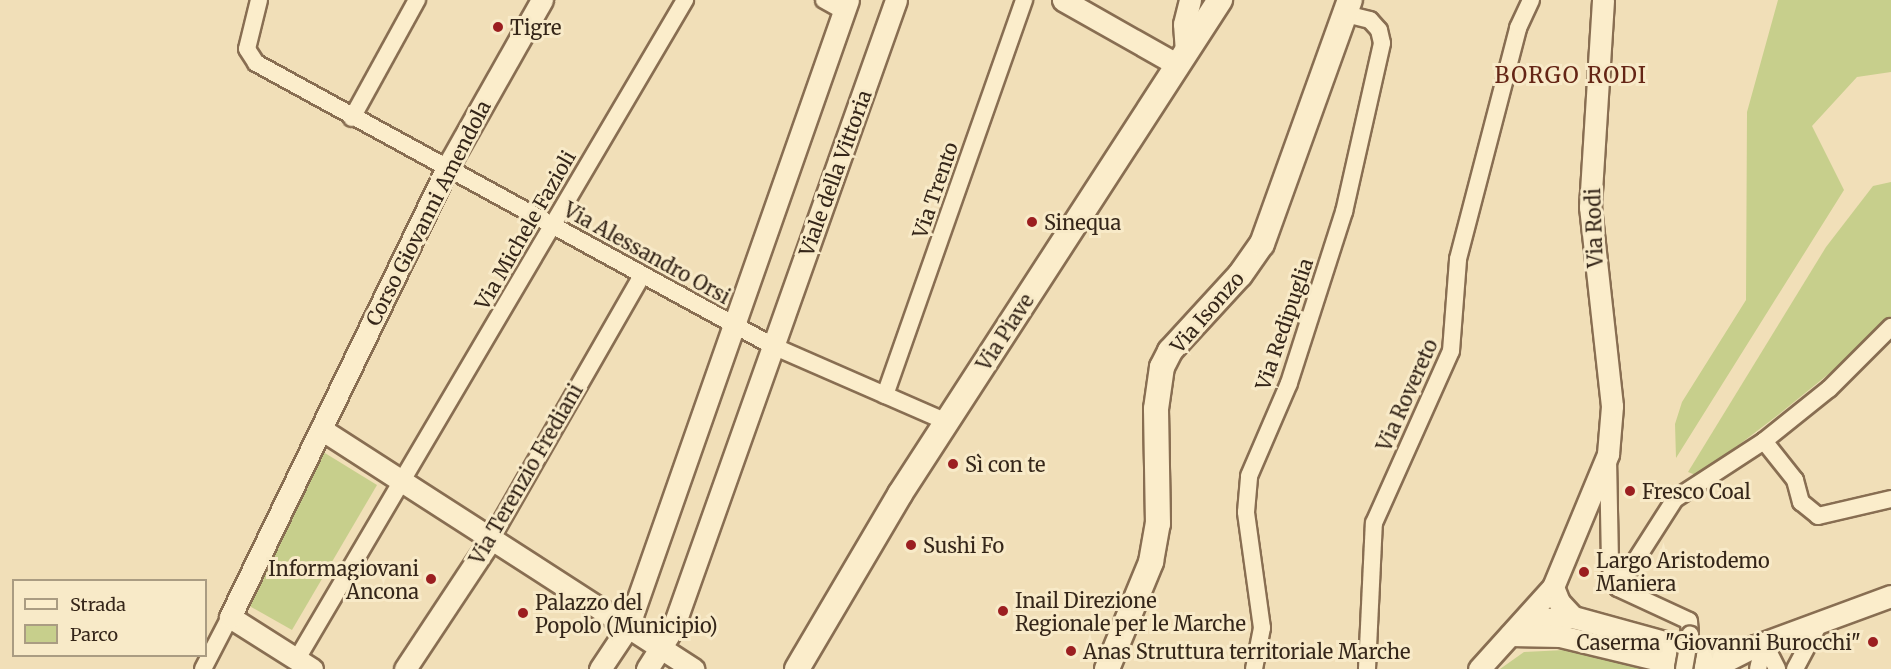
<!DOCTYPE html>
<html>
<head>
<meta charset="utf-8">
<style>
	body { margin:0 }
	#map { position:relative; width:1891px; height:669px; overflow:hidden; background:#f1dfb8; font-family:Merriweather,serif }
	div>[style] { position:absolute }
	.green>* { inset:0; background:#c7cf8c }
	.roads { filter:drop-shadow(2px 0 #886e52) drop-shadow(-2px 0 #886e52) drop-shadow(0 2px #886e52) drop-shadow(0 -2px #886e52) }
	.minor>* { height:16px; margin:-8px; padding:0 8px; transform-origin:8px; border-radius:8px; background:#fbedcb }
	.tertiary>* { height:21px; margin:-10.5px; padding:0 10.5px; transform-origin:10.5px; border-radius:10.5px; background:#fbedcb }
	.secondary>* { height:24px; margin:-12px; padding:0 12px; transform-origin:12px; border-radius:12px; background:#fbedcb }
	.bridges { filter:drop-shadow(2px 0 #886e52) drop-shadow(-2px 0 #886e52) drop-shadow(0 2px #886e52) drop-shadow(0 -2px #886e52) }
	.minor-bridge>* { height:16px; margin:-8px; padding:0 8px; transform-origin:8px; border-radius:8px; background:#fbedcb }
	.dots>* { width:16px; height:16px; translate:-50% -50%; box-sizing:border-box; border:3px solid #f8eac8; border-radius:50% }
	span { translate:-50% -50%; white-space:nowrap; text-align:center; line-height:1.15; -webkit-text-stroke:6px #f8eac8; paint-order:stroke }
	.poi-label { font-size:20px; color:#352619 }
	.left { translate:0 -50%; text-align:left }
	.right { translate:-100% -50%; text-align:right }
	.street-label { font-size:20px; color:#352619 }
	.quarter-label { font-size:22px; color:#652515; letter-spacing:1.5px }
	.legend { position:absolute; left:12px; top:579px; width:195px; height:78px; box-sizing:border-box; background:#f8eac8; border:2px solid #aa9c82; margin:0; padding:8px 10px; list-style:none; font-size:18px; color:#352619 }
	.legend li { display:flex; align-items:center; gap:12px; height:30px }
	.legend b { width:30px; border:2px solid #aa9c82 }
</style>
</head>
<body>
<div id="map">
	<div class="green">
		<i style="clip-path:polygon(1778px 0,1891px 0,1891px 72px,1857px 77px,1812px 126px,1844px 190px,1676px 458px,1675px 424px,1682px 402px,1746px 300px,1747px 112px)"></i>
		<i style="clip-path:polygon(1891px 182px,1891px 316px,1873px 338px,1778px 415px,1698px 476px,1688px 472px,1826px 247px,1873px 186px)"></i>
		<i style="clip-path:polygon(320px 450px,377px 485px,292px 630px,246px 604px)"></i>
		<i style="clip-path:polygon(1565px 650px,1640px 667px,1646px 669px,1500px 669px,1524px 652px)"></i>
	</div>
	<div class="roads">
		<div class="minor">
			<i style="left:259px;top:0;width:50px;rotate:103.8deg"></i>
			<i style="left:247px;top:49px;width:17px;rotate:57deg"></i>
			<i style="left:256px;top:63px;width:589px;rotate:28.7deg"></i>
			<i style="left:773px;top:346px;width:190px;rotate:23.6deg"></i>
			<i style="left:824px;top:0;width:23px;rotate:29deg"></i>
			<i style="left:352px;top:118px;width:135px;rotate:-61.2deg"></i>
			<i style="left:885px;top:395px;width:419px;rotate:-70.6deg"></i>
			<i style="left:1764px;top:441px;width:50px;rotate:51.5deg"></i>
			<i style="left:1795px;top:480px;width:23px;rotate:75deg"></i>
			<i style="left:1801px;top:502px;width:22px;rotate:39deg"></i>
			<i style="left:1818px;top:516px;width:75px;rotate:-13.1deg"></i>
			<i style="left:1608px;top:458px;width:108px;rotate:88.9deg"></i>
			<i style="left:1610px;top:566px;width:23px;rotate:70deg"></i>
			<i style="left:491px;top:539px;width:304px;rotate:-60.2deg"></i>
			<i style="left:1618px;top:588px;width:106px;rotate:-57.4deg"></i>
			<i style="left:1675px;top:499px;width:106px;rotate:-33.1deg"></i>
			<i style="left:1764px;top:441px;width:83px;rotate:-38.7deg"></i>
			<i style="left:1829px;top:389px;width:88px;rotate:-45deg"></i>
			<i style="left:1618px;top:588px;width:78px;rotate:24.9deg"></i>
			<i style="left:1689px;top:621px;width:14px;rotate:86deg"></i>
			<i style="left:1764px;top:643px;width:29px;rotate:63deg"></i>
			<i style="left:297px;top:659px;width:765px;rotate:-59.51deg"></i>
			<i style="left:203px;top:669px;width:59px;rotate:-62.6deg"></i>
			<i style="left:1254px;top:669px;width:42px;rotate:-79deg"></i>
			<i style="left:1262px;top:628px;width:117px;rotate:-97.9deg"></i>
			<i style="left:1246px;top:512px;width:36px;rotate:-85deg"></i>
			<i style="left:1249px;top:476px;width:101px;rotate:-66.7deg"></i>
			<i style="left:1289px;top:383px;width:180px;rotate:-72.2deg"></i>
			<i style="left:1344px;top:212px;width:173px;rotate:-77.3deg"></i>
			<i style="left:1382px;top:43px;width:13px;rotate:-103deg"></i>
			<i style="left:1379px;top:30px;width:13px;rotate:-132deg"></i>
			<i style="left:1370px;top:20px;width:25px;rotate:-166deg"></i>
			<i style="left:1367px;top:669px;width:146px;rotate:-87.3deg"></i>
			<i style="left:1374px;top:523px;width:188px;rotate:-65.9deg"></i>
			<i style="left:1451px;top:351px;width:92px;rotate:-85.6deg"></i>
			<i style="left:1458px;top:259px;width:239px;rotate:-75.4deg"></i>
			<i style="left:1518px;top:28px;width:31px;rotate:-65deg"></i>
			<i style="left:1758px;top:669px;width:27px;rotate:-77deg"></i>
			<i style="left:1795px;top:669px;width:53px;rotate:-62deg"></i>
		</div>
		<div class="tertiary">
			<i style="left:1063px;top:0;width:132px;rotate:29.5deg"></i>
			<i style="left:1186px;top:52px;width:28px;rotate:-94deg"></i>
			<i style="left:1184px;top:24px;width:25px;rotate:-76deg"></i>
			<i style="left:321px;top:429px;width:443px;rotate:32.8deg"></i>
			<i style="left:1553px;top:587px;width:16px;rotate:68deg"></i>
			<i style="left:1559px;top:602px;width:21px;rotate:47deg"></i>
			<i style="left:1573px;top:617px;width:129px;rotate:15.3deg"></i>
			<i style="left:1697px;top:651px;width:45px;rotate:-1.3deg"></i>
			<i style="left:1516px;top:633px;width:33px;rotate:-25deg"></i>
			<i style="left:1546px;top:619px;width:27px;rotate:-4deg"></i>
			<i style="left:1510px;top:635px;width:50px;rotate:1.1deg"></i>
			<i style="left:1560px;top:636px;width:141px;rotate:13.5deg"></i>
			<i style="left:1697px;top:669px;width:15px;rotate:-4deg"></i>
			<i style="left:1712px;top:668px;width:48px;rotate:-27.1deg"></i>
			<i style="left:1755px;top:646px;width:145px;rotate:-20.2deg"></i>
			<i style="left:312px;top:669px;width:97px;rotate:-147.6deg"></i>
			<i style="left:230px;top:617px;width:501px;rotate:-64.2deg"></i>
			<i style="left:448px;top:166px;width:191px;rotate:-60.5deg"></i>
			<i style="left:405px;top:669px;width:156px;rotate:-56.5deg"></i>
			<i style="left:600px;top:669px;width:50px;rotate:-56.3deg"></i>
			<i style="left:628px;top:627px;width:664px;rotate:-70.67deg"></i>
			<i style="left:647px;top:669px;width:49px;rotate:-57.6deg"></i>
			<i style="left:673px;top:628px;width:666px;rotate:-70.45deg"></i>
			<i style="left:1479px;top:669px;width:110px;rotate:-47.9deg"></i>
			<i style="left:1553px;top:587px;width:144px;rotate:-67.5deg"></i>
			<i style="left:1608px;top:454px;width:48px;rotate:-85.2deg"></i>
			<i style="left:1612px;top:406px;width:200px;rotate:-96.3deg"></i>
			<i style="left:1590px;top:207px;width:207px;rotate:-86.4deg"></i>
		</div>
		<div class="secondary">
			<i style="left:797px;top:669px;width:203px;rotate:-59.5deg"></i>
			<i style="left:900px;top:494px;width:589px;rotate:-57.07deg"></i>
			<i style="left:1107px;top:669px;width:116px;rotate:-67.6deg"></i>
			<i style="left:1151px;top:562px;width:39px;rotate:-80deg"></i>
			<i style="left:1158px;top:524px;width:115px;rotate:-91deg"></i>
			<i style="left:1156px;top:409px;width:42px;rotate:-81.9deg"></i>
			<i style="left:1162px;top:367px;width:18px;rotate:-63deg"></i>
			<i style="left:1170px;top:351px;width:103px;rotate:-47.4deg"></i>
			<i style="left:1240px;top:275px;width:38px;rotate:-55deg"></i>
			<i style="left:1262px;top:244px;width:259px;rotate:-70.2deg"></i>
		</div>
	</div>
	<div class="bridges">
		<div class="minor-bridge">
			<i style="left:1684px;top:669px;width:35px;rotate:-80deg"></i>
		</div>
	</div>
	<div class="dots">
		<i style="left:498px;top:27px;background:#9b1e20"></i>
		<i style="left:1032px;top:222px;background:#9b1e20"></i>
		<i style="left:953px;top:464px;background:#9b1e20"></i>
		<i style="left:1630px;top:491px;background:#9b1e20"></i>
		<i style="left:911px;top:545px;background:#9b1e20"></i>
		<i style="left:1584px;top:572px;background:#9b1e20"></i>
		<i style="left:431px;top:579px;background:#9b1e20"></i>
		<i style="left:1003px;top:611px;background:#9b1e20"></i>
		<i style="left:523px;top:613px;background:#9b1e20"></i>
		<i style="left:1873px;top:642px;background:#9b1e20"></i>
		<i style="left:1071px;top:651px;background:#9b1e20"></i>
	</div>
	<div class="poi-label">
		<span class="left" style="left:510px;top:27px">Tigre</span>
		<span class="left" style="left:1044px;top:222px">Sinequa</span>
		<span class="left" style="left:965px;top:464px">Sì con te</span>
		<span class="left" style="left:1642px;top:491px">Fresco Coal</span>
		<span class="left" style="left:923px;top:545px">Sushi Fo</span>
		<span class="left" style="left:1596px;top:572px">Largo Aristodemo<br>Maniera</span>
		<span class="right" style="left:419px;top:580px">Informagiovani<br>Ancona</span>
		<span class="left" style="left:1015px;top:612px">Inail Direzione<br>Regionale per le Marche</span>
		<span class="left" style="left:535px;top:614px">Palazzo del<br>Popolo (Municipio)</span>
		<span class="right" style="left:1861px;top:642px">Caserma "Giovanni Burocchi"</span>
		<span class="left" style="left:1083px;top:651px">Anas Struttura territoriale Marche</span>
	</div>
	<div class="street-label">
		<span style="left:835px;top:173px;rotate:-70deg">Viale della Vittoria</span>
		<span style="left:935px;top:190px;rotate:-71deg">Via Trento</span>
		<span style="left:428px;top:213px;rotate:-63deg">Corso Giovanni Amendola</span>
		<span style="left:1594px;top:228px;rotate:-92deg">Via Rodi</span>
		<span style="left:525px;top:230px;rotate:-60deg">Via Michele Fazioli</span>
		<span style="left:647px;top:253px;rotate:29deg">Via Alessandro Orsi</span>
		<span style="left:1207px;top:312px;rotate:-49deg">Via Isonzo</span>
		<span style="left:1284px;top:324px;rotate:-71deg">Via Redipuglia</span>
		<span style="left:1005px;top:332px;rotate:-57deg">Via Piave</span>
		<span style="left:1407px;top:395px;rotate:-66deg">Via Rovereto</span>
		<span style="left:526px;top:474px;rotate:-60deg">Via Terenzio Frediani</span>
	</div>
	<div class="quarter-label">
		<span style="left:1571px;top:76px">BORGO RODI</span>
	</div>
	<ul class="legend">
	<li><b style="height:8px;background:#fbedcb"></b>Strada</li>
	<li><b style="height:16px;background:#c7cf8c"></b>Parco</li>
	</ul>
</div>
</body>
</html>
